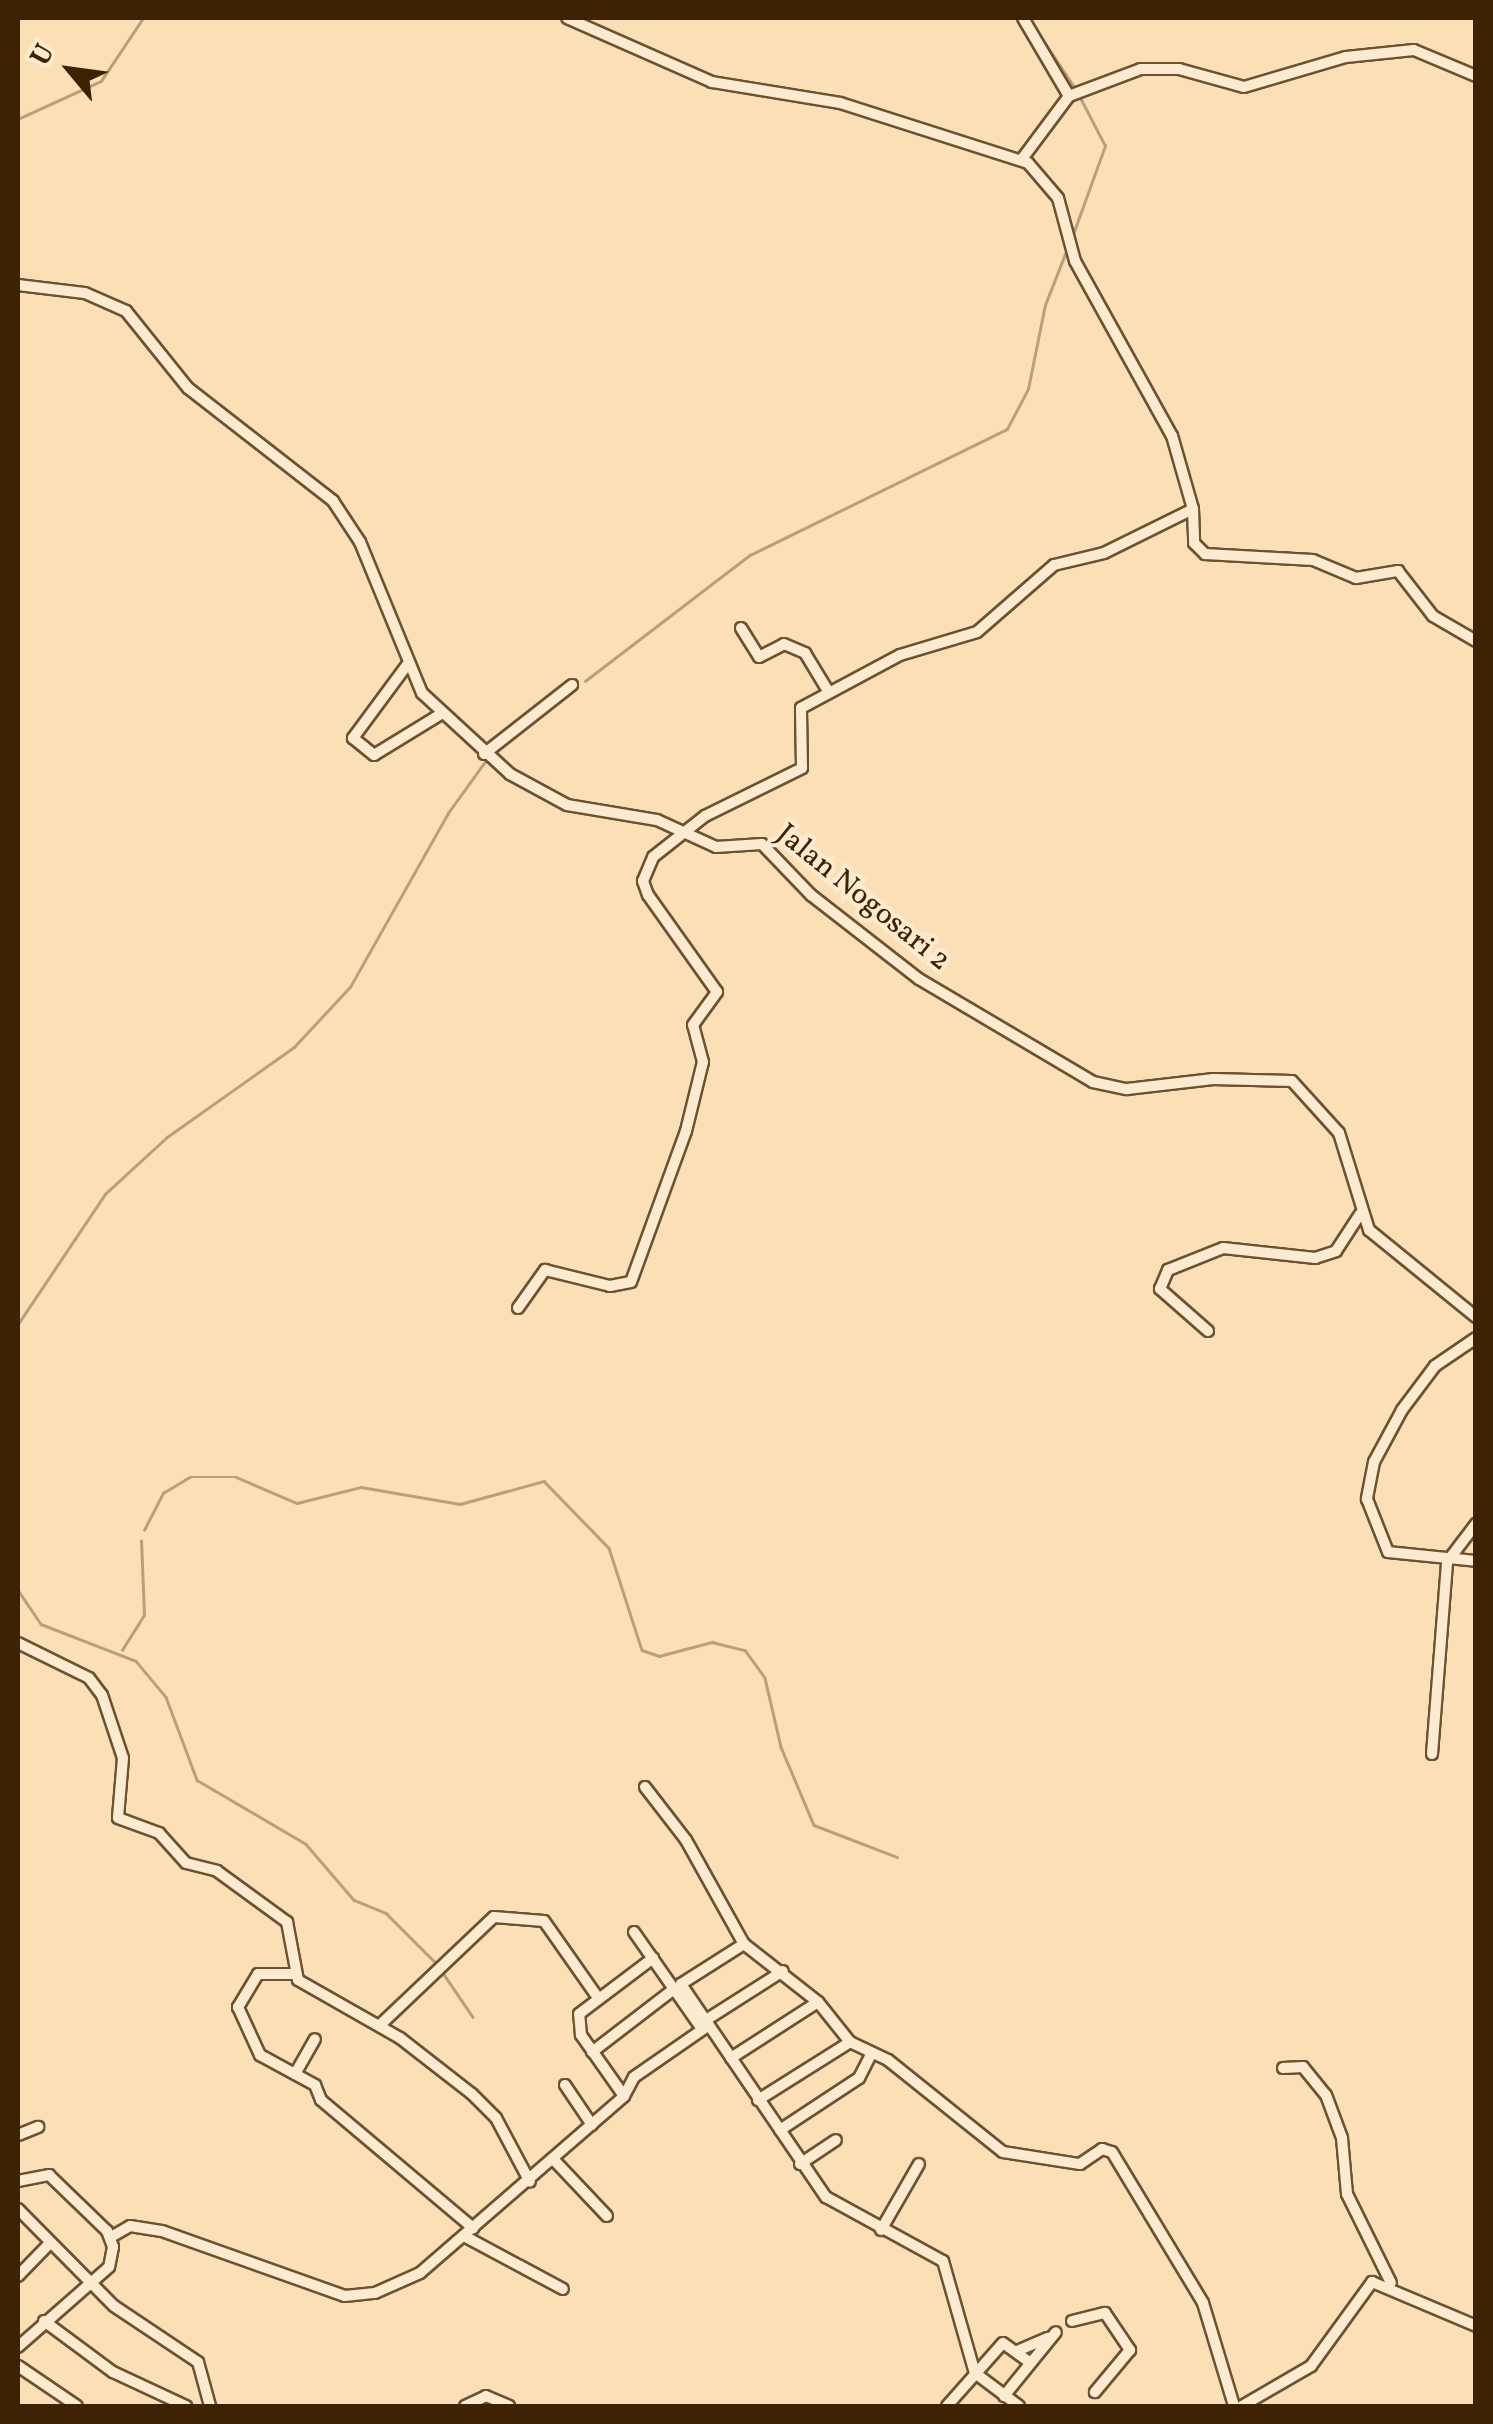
<!DOCTYPE html>
<html>
<head>
<meta charset="utf-8">
<style>
	body { margin:0 }
	#map { position:relative; width:1493px; height:2424px; overflow:hidden; background:#fbe0b7; font-family:Vollkorn,serif }
	div>[style] { position:absolute }
	.stream>* { height:2.5px; margin:-1.25px; padding:0 1.25px; transform-origin:1.25px; border-radius:1.25px; background:#ba9f7a }
	.roads { filter:drop-shadow(2px 0 #6c5230) drop-shadow(-2px 0 #6c5230) drop-shadow(0 2px #6c5230) drop-shadow(0 -2px #6c5230) }
	.minor>* { height:10px; margin:-5px; padding:0 5px; transform-origin:5px; border-radius:5px; background:#fcebd0 }
	span { translate:-50% -50%; white-space:nowrap; text-align:center; line-height:1.15; -webkit-text-stroke:8px #fcebd0; paint-order:stroke }
	.street-label { font-size:30px; color:#3d2203 }
	.frame { position:absolute; inset:0; border:20px solid #3d2203; pointer-events:none }
	.north { position:absolute; left:20px; top:20px; width:100px; height:100px; -webkit-text-stroke:8px #fcebd0; paint-order:stroke; rotate:299deg; font-size:28px; font-weight:700; line-height:40px; text-align:center; color:#3d2203 }
	.north::after { content:''; display:block; margin:auto; width:35px; height:45px; background:#3d2203; clip-path:polygon(50% 0,100% 100%,50% 72%,0 100%) }
</style>
</head>
<body>
<div id="map">
	<div class="stream">
		<i style="left:1029px;top:19px;width:87px;rotate:56.3deg"></i>
		<i style="left:18px;top:119px;width:91px;rotate:-24.6deg"></i>
		<i style="left:101px;top:81px;width:76px;rotate:-56.3deg"></i>
		<i style="left:1072px;top:237px;width:97px;rotate:-70.1deg"></i>
		<i style="left:1105px;top:146px;width:54px;rotate:-117.5deg"></i>
		<i style="left:585px;top:681px;width:208px;rotate:-37.4deg"></i>
		<i style="left:750px;top:555px;width:286px;rotate:-26.1deg"></i>
		<i style="left:1007px;top:429px;width:45px;rotate:-62.3deg"></i>
		<i style="left:1028px;top:389px;width:86px;rotate:-78.6deg"></i>
		<i style="left:1045px;top:305px;width:60px;rotate:-68.6deg"></i>
		<i style="left:18px;top:1324px;width:156px;rotate:-56.2deg"></i>
		<i style="left:105px;top:1194px;width:84px;rotate:-42.6deg"></i>
		<i style="left:167px;top:1137px;width:156px;rotate:-35.3deg"></i>
		<i style="left:294px;top:1047px;width:82px;rotate:-47deg"></i>
		<i style="left:350px;top:987px;width:200px;rotate:-60.6deg"></i>
		<i style="left:448px;top:813px;width:67px;rotate:-54.2deg"></i>
		<i style="left:144px;top:1530px;width:42px;rotate:-62.8deg"></i>
		<i style="left:163px;top:1493px;width:31px;rotate:-31deg"></i>
		<i style="left:190px;top:1477px;width:46px"></i>
		<i style="left:236px;top:1477px;width:66px;rotate:23.1deg"></i>
		<i style="left:297px;top:1503px;width:66px;rotate:-14deg"></i>
		<i style="left:361px;top:1487px;width:100px;rotate:9.7deg"></i>
		<i style="left:460px;top:1504px;width:87px;rotate:-15.3deg"></i>
		<i style="left:544px;top:1481px;width:93px;rotate:45.9deg"></i>
		<i style="left:609px;top:1548px;width:107px;rotate:72.1deg"></i>
		<i style="left:642px;top:1650px;width:18px;rotate:19deg"></i>
		<i style="left:659px;top:1656px;width:55px;rotate:-14.8deg"></i>
		<i style="left:712px;top:1642px;width:34px;rotate:14deg"></i>
		<i style="left:745px;top:1650px;width:34px;rotate:54deg"></i>
		<i style="left:765px;top:1678px;width:71px;rotate:76.9deg"></i>
		<i style="left:781px;top:1747px;width:85px;rotate:67.1deg"></i>
		<i style="left:814px;top:1825px;width:89px;rotate:21.1deg"></i>
		<i style="left:18px;top:1590px;width:41px;rotate:55.9deg"></i>
		<i style="left:41px;top:1624px;width:102px;rotate:21.3deg"></i>
		<i style="left:136px;top:1661px;width:47px;rotate:50.2deg"></i>
		<i style="left:166px;top:1697px;width:89px;rotate:69.5deg"></i>
		<i style="left:197px;top:1780px;width:126px;rotate:30.4deg"></i>
		<i style="left:306px;top:1844px;width:74px;rotate:49.4deg"></i>
		<i style="left:354px;top:1900px;width:35px;rotate:22deg"></i>
		<i style="left:386px;top:1913px;width:75px;rotate:45deg"></i>
		<i style="left:122px;top:1650px;width:41px;rotate:-57.8deg"></i>
		<i style="left:144px;top:1615px;width:74px;rotate:-92.3deg"></i>
		<i style="left:443px;top:1973px;width:53px;rotate:55.7deg"></i>
	</div>
	<div class="roads">
		<div class="minor">
			<i style="left:1023px;top:18px;width:91px;rotate:59.5deg"></i>
			<i style="left:1022px;top:159px;width:79px;rotate:-53.3deg"></i>
			<i style="left:1069px;top:96px;width:77px;rotate:-20.6deg"></i>
			<i style="left:1141px;top:69px;width:38px"></i>
			<i style="left:1179px;top:69px;width:67px;rotate:15.5deg"></i>
			<i style="left:1244px;top:87px;width:106px;rotate:-16.4deg"></i>
			<i style="left:1346px;top:57px;width:68px;rotate:-5.9deg"></i>
			<i style="left:1414px;top:50px;width:67px;rotate:22.8deg"></i>
			<i style="left:18px;top:285px;width:67px;rotate:6.8deg"></i>
			<i style="left:85px;top:293px;width:45px;rotate:23.7deg"></i>
			<i style="left:126px;top:311px;width:99px;rotate:51.2deg"></i>
			<i style="left:188px;top:388px;width:184px;rotate:37.9deg"></i>
			<i style="left:333px;top:501px;width:49px;rotate:56.6deg"></i>
			<i style="left:360px;top:542px;width:163px;rotate:67.7deg"></i>
			<i style="left:422px;top:693px;width:120px;rotate:42.6deg"></i>
			<i style="left:510px;top:774px;width:65px;rotate:28.5deg"></i>
			<i style="left:567px;top:805px;width:91px;rotate:9.5deg"></i>
			<i style="left:657px;top:820px;width:65px;rotate:24.6deg"></i>
			<i style="left:716px;top:847px;width:46px;rotate:-3.7deg"></i>
			<i style="left:762px;top:844px;width:71px;rotate:46.1deg"></i>
			<i style="left:811px;top:895px;width:137px;rotate:37.9deg"></i>
			<i style="left:919px;top:979px;width:202px;rotate:30.6deg"></i>
			<i style="left:1093px;top:1082px;width:35px;rotate:12deg"></i>
			<i style="left:1127px;top:1089px;width:87px;rotate:-6.6deg"></i>
			<i style="left:1213px;top:1079px;width:79px;rotate:1.5deg"></i>
			<i style="left:1292px;top:1081px;width:70px;rotate:47.9deg"></i>
			<i style="left:1339px;top:1133px;width:102px;rotate:72.8deg"></i>
			<i style="left:1369px;top:1230px;width:138px;rotate:39.1deg"></i>
			<i style="left:1193px;top:509px;width:34px;rotate:88deg"></i>
			<i style="left:1194px;top:543px;width:16px;rotate:45deg"></i>
			<i style="left:1205px;top:554px;width:108px;rotate:3.2deg"></i>
			<i style="left:1313px;top:560px;width:47px;rotate:22.7deg"></i>
			<i style="left:1356px;top:578px;width:43px;rotate:-9.5deg"></i>
			<i style="left:1398px;top:571px;width:57px;rotate:52.1deg"></i>
			<i style="left:1433px;top:616px;width:50px;rotate:30.2deg"></i>
			<i style="left:741px;top:628px;width:34px;rotate:58deg"></i>
			<i style="left:759px;top:657px;width:28px;rotate:-27deg"></i>
			<i style="left:784px;top:644px;width:23px;rotate:23deg"></i>
			<i style="left:805px;top:653px;width:44px;rotate:58.8deg"></i>
			<i style="left:407px;top:665px;width:91px;rotate:126.5deg"></i>
			<i style="left:353px;top:738px;width:27px;rotate:39deg"></i>
			<i style="left:374px;top:755px;width:79px;rotate:-31.5deg"></i>
			<i style="left:484px;top:754px;width:112px;rotate:-38.1deg"></i>
			<i style="left:518px;top:1308px;width:47px;rotate:-54.6deg"></i>
			<i style="left:545px;top:1270px;width:67px;rotate:13.8deg"></i>
			<i style="left:610px;top:1286px;width:21px;rotate:-11deg"></i>
			<i style="left:631px;top:1282px;width:161px;rotate:-70deg"></i>
			<i style="left:686px;top:1131px;width:71px;rotate:-76.2deg"></i>
			<i style="left:703px;top:1062px;width:38px;rotate:-105deg"></i>
			<i style="left:693px;top:1025px;width:41px;rotate:-54deg"></i>
			<i style="left:717px;top:992px;width:119px;rotate:-125.4deg"></i>
			<i style="left:648px;top:895px;width:15px;rotate:-110deg"></i>
			<i style="left:643px;top:881px;width:26px;rotate:-67deg"></i>
			<i style="left:653px;top:857px;width:66px;rotate:-38.3deg"></i>
			<i style="left:705px;top:816px;width:108px;rotate:-26.3deg"></i>
			<i style="left:802px;top:768px;width:60px;rotate:-91deg"></i>
			<i style="left:801px;top:708px;width:112px;rotate:-28.2deg"></i>
			<i style="left:900px;top:655px;width:80px;rotate:-16.6deg"></i>
			<i style="left:977px;top:632px;width:102px;rotate:-41deg"></i>
			<i style="left:1054px;top:565px;width:51px;rotate:-13.5deg"></i>
			<i style="left:1104px;top:553px;width:99px;rotate:-26.3deg"></i>
			<i style="left:1193px;top:509px;width:76px;rotate:-106deg"></i>
			<i style="left:1172px;top:436px;width:200px;rotate:-119deg"></i>
			<i style="left:1075px;top:261px;width:65px;rotate:-105.1deg"></i>
			<i style="left:1058px;top:198px;width:46px;rotate:-130.6deg"></i>
			<i style="left:1028px;top:163px;width:197px;rotate:-162.3deg"></i>
			<i style="left:840px;top:103px;width:130px;rotate:-170.7deg"></i>
			<i style="left:712px;top:82px;width:158px;rotate:-156.2deg"></i>
			<i style="left:1208px;top:1331px;width:64px;rotate:-138.8deg"></i>
			<i style="left:1160px;top:1289px;width:21px;rotate:-67deg"></i>
			<i style="left:1168px;top:1270px;width:59px;rotate:-21.8deg"></i>
			<i style="left:1223px;top:1248px;width:93px;rotate:6.2deg"></i>
			<i style="left:1315px;top:1258px;width:22px;rotate:-18deg"></i>
			<i style="left:1336px;top:1251px;width:44px;rotate:-57deg"></i>
			<i style="left:1476px;top:1338px;width:50px;rotate:145.7deg"></i>
			<i style="left:1435px;top:1366px;width:55px;rotate:126.9deg"></i>
			<i style="left:1402px;top:1410px;width:59px;rotate:118.3deg"></i>
			<i style="left:1374px;top:1462px;width:38px;rotate:101deg"></i>
			<i style="left:1367px;top:1499px;width:57px;rotate:68.4deg"></i>
			<i style="left:1388px;top:1552px;width:88px;rotate:5.8deg"></i>
			<i style="left:18px;top:1643px;width:79px;rotate:26.2deg"></i>
			<i style="left:89px;top:1678px;width:21px;rotate:53deg"></i>
			<i style="left:102px;top:1695px;width:66px;rotate:71.6deg"></i>
			<i style="left:123px;top:1758px;width:60px;rotate:94.8deg"></i>
			<i style="left:118px;top:1818px;width:44px;rotate:20.1deg"></i>
			<i style="left:159px;top:1833px;width:40px;rotate:48deg"></i>
			<i style="left:186px;top:1863px;width:32px;rotate:14deg"></i>
			<i style="left:217px;top:1871px;width:87px;rotate:36.1deg"></i>
			<i style="left:287px;top:1922px;width:59px;rotate:79.3deg"></i>
			<i style="left:298px;top:1980px;width:117px;rotate:29.6deg"></i>
			<i style="left:400px;top:2038px;width:91px;rotate:37.9deg"></i>
			<i style="left:472px;top:2094px;width:34px;rotate:45deg"></i>
			<i style="left:496px;top:2118px;width:72px;rotate:62deg"></i>
			<i style="left:1432px;top:1754px;width:193px;rotate:-85.5deg"></i>
			<i style="left:1447px;top:1562px;width:48px;rotate:-52.7deg"></i>
			<i style="left:645px;top:1787px;width:67px;rotate:52.3deg"></i>
			<i style="left:686px;top:1840px;width:119px;rotate:60.9deg"></i>
			<i style="left:634px;top:1932px;width:118px;rotate:55deg"></i>
			<i style="left:744px;top:1944px;width:94px;rotate:38.1deg"></i>
			<i style="left:818px;top:2002px;width:51px;rotate:51.3deg"></i>
			<i style="left:850px;top:2042px;width:42px;rotate:25.3deg"></i>
			<i style="left:888px;top:2060px;width:147px;rotate:38.7deg"></i>
			<i style="left:1003px;top:2152px;width:78px;rotate:8.9deg"></i>
			<i style="left:1080px;top:2164px;width:27px;rotate:-34deg"></i>
			<i style="left:1102px;top:2149px;width:10px;rotate:17deg"></i>
			<i style="left:1112px;top:2152px;width:176px;rotate:58.9deg"></i>
			<i style="left:1203px;top:2303px;width:108px;rotate:73.2deg"></i>
			<i style="left:293px;top:1974px;width:35px;rotate:180deg"></i>
			<i style="left:258px;top:1974px;width:39px;rotate:121deg"></i>
			<i style="left:238px;top:2007px;width:53px;rotate:65.4deg"></i>
			<i style="left:260px;top:2055px;width:63px;rotate:28.6deg"></i>
			<i style="left:315px;top:2085px;width:16px;rotate:68deg"></i>
			<i style="left:321px;top:2100px;width:199px;rotate:40.1deg"></i>
			<i style="left:681px;top:1984px;width:258px;rotate:55.8deg"></i>
			<i style="left:826px;top:2197px;width:133px;rotate:28.7deg"></i>
			<i style="left:943px;top:2261px;width:116px;rotate:74.1deg"></i>
			<i style="left:975px;top:2373px;width:55px;rotate:36.9deg"></i>
			<i style="left:681px;top:1984px;width:75px;rotate:-32.4deg"></i>
			<i style="left:706px;top:2020px;width:91px;rotate:-32.5deg"></i>
			<i style="left:380px;top:2025px;width:157px;rotate:-43.5deg"></i>
			<i style="left:494px;top:1917px;width:50px;rotate:4.6deg"></i>
			<i style="left:544px;top:1921px;width:90px;rotate:54.9deg"></i>
			<i style="left:592px;top:2052px;width:103px;rotate:-37.5deg"></i>
			<i style="left:731px;top:2058px;width:103px;rotate:-32.8deg"></i>
			<i style="left:1283px;top:2068px;width:20px;rotate:-3deg"></i>
			<i style="left:1303px;top:2067px;width:36px;rotate:51deg"></i>
			<i style="left:1326px;top:2095px;width:46px;rotate:69.6deg"></i>
			<i style="left:1342px;top:2138px;width:56px;rotate:84.9deg"></i>
			<i style="left:1347px;top:2194px;width:99px;rotate:63.7deg"></i>
			<i style="left:295px;top:2074px;width:40px;rotate:-60.3deg"></i>
			<i style="left:565px;top:2085px;width:48px;rotate:56deg"></i>
			<i style="left:624px;top:2096px;width:75px;rotate:-125.2deg"></i>
			<i style="left:581px;top:2035px;width:21px;rotate:-95deg"></i>
			<i style="left:579px;top:2014px;width:93px;rotate:-37.1deg"></i>
			<i style="left:758px;top:2100px;width:109px;rotate:-32.2deg"></i>
			<i style="left:780px;top:2130px;width:95px;rotate:-33.4deg"></i>
			<i style="left:859px;top:2078px;width:28px;rotate:-63deg"></i>
			<i style="left:18px;top:2135px;width:22px;rotate:-22deg"></i>
			<i style="left:554px;top:2160px;width:77px;rotate:46.6deg"></i>
			<i style="left:800px;top:2164px;width:43px;rotate:-33.7deg"></i>
			<i style="left:18px;top:2181px;width:32px;rotate:-11deg"></i>
			<i style="left:49px;top:2175px;width:81px;rotate:44deg"></i>
			<i style="left:107px;top:2231px;width:17px;rotate:69deg"></i>
			<i style="left:113px;top:2247px;width:20px;rotate:101deg"></i>
			<i style="left:109px;top:2267px;width:121px;rotate:138.7deg"></i>
			<i style="left:18px;top:2209px;width:136px;rotate:45.3deg"></i>
			<i style="left:114px;top:2306px;width:101px;rotate:33.7deg"></i>
			<i style="left:198px;top:2362px;width:46px;rotate:74.7deg"></i>
			<i style="left:881px;top:2230px;width:76px;rotate:-60.1deg"></i>
			<i style="left:464px;top:2236px;width:112px;rotate:28.2deg"></i>
			<i style="left:111px;top:2237px;width:22px;rotate:-30deg"></i>
			<i style="left:130px;top:2226px;width:32px;rotate:9deg"></i>
			<i style="left:162px;top:2231px;width:194px;rotate:19.6deg"></i>
			<i style="left:345px;top:2296px;width:30px;rotate:-6deg"></i>
			<i style="left:375px;top:2293px;width:49px;rotate:-24deg"></i>
			<i style="left:420px;top:2273px;width:270px;rotate:-40.9deg"></i>
			<i style="left:624px;top:2096px;width:21px;rotate:-62deg"></i>
			<i style="left:634px;top:2077px;width:91px;rotate:-34.7deg"></i>
			<i style="left:18px;top:2276px;width:46px;rotate:-45.9deg"></i>
			<i style="left:44px;top:2321px;width:86px;rotate:36.5deg"></i>
			<i style="left:113px;top:2372px;width:81px;rotate:25deg"></i>
			<i style="left:1072px;top:2321px;width:34px;rotate:-14deg"></i>
			<i style="left:1105px;top:2313px;width:45px;rotate:56deg"></i>
			<i style="left:1130px;top:2350px;width:55px;rotate:129.8deg"></i>
			<i style="left:1017px;top:2351px;width:34px;rotate:-23deg"></i>
			<i style="left:18px;top:2366px;width:71px;rotate:34.1deg"></i>
			<i style="left:1004px;top:2396px;width:82px;rotate:-50.9deg"></i>
			<i style="left:465px;top:2406px;width:23px;rotate:-25deg"></i>
			<i style="left:486px;top:2396px;width:25px;rotate:23deg"></i>
			<i style="left:947px;top:2406px;width:84px;rotate:-48.4deg"></i>
			<i style="left:1003px;top:2343px;width:32px;rotate:36deg"></i>
			<i style="left:1242px;top:2406px;width:80px;rotate:-30.1deg"></i>
			<i style="left:1311px;top:2366px;width:104px;rotate:-54deg"></i>
			<i style="left:1372px;top:2282px;width:113px;rotate:22.9deg"></i>
		</div>
	</div>
	<div class="street-label">
		<span style="left:863px;top:898px;rotate:39deg">Jalan Nogosari 2</span>
	</div>
	<div class="frame"></div>
	<div class="north">U</div>
</div>
</body>
</html>
